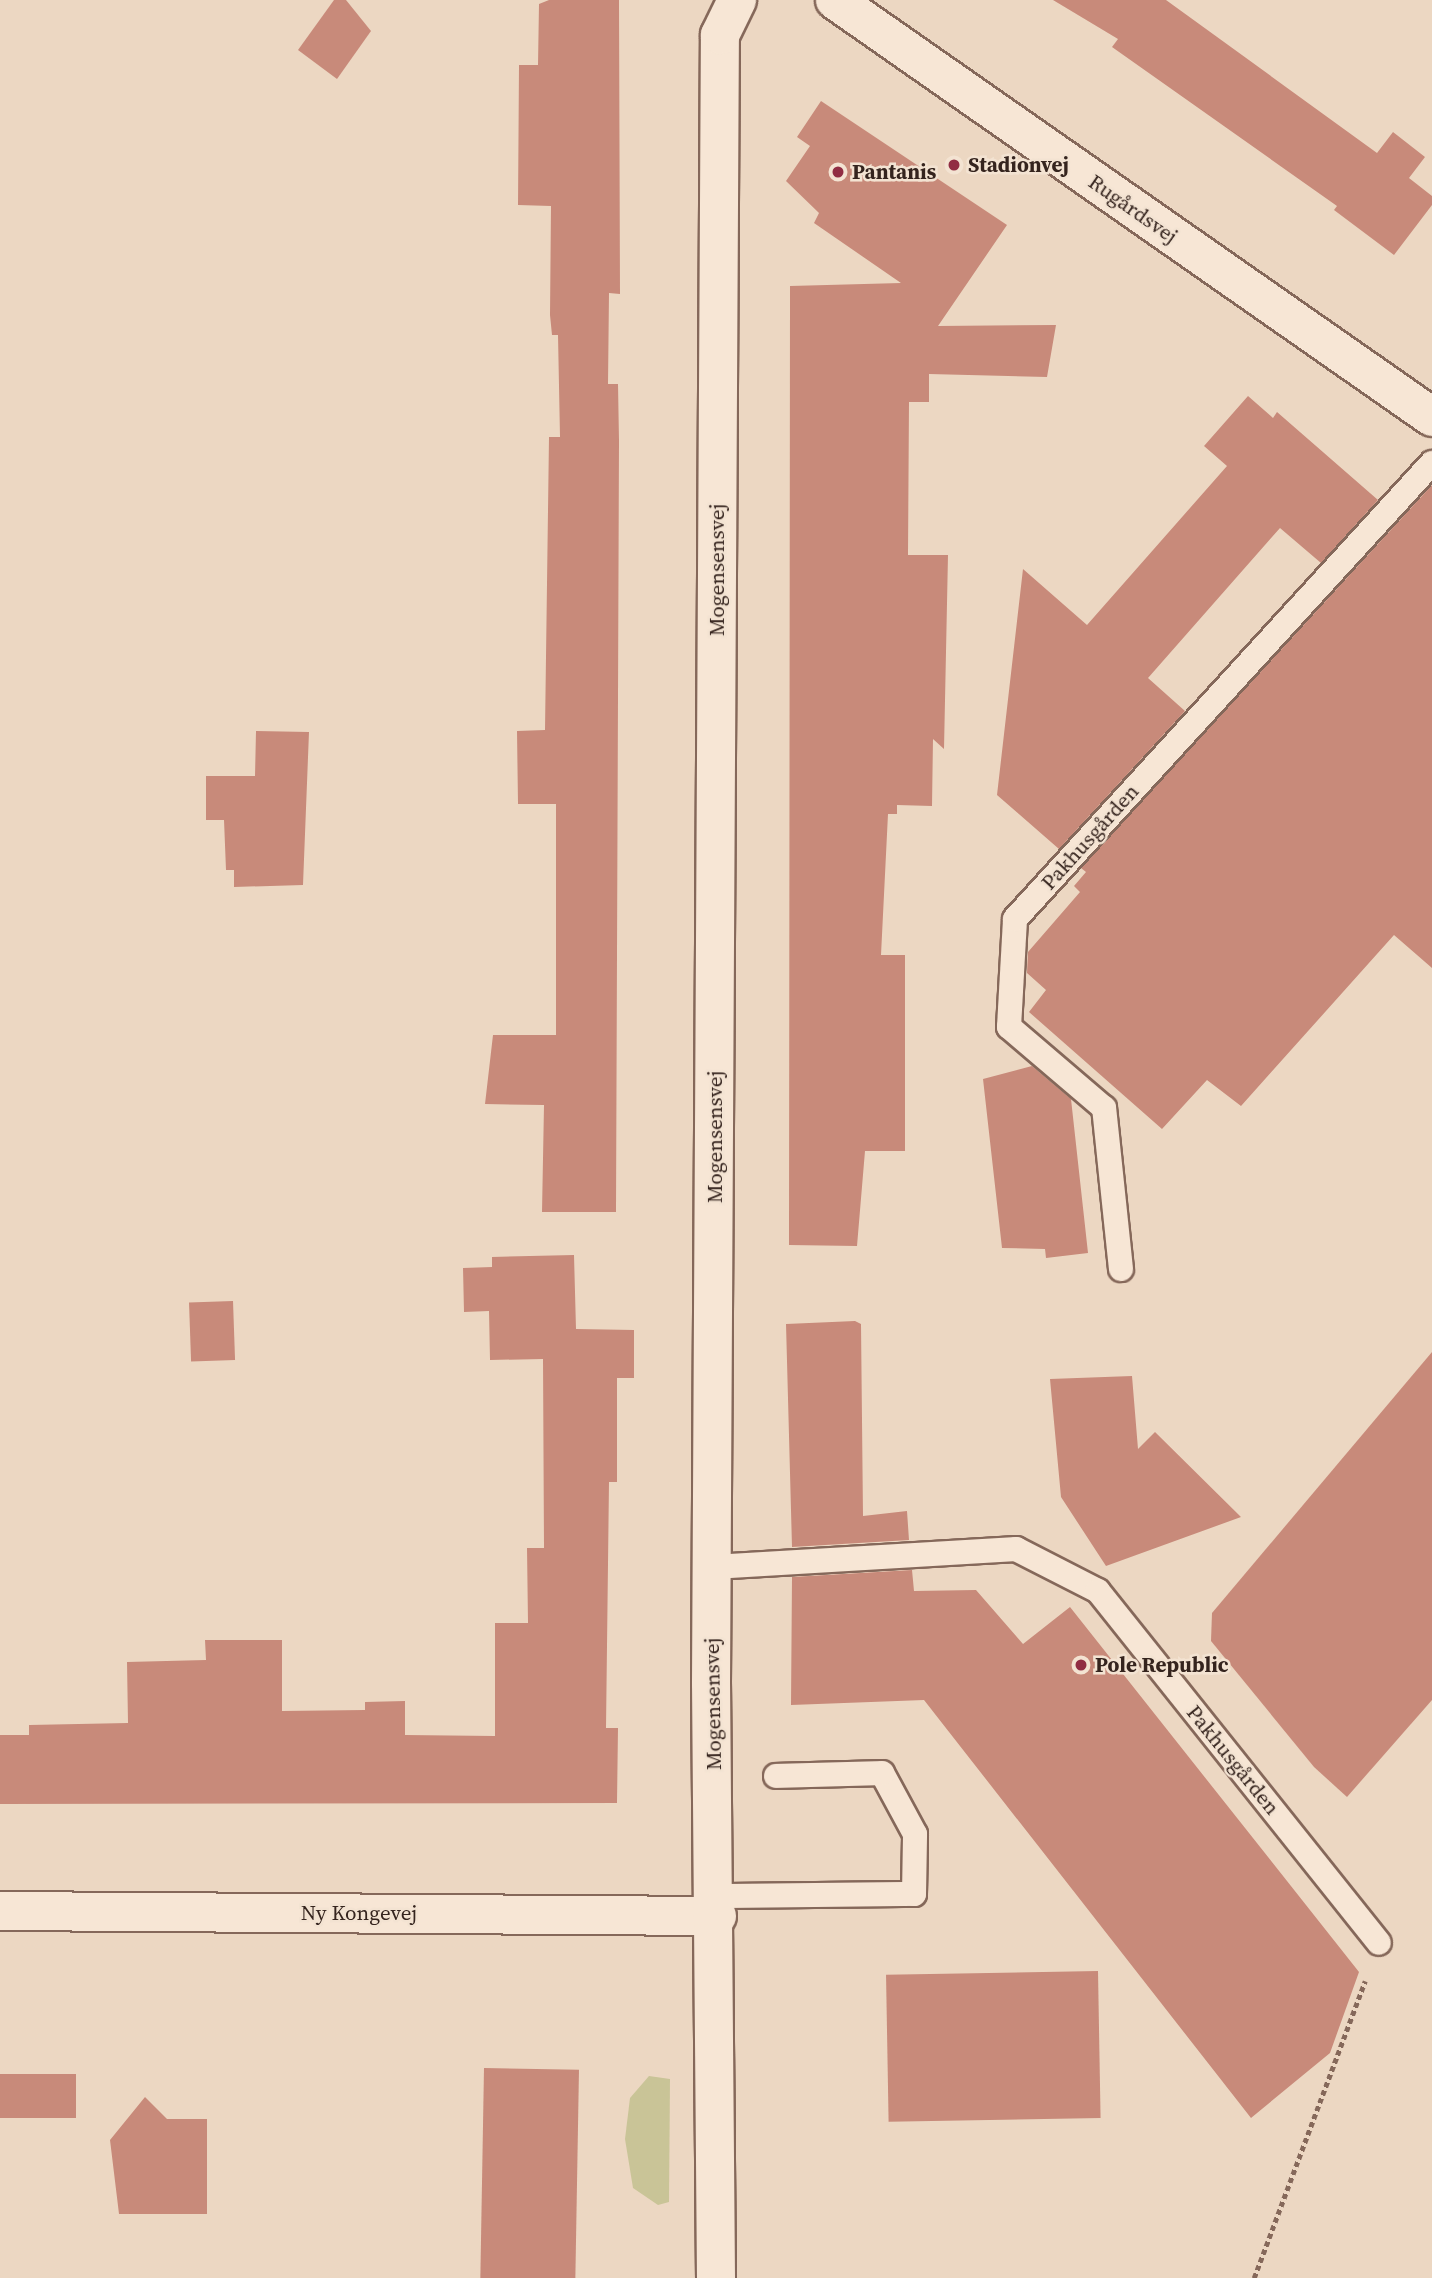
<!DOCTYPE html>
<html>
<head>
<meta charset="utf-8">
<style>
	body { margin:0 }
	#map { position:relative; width:1432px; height:2278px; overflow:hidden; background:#ecd7c2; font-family:"Source Serif 4",serif }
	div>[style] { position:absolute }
	.green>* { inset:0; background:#c9c497 }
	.building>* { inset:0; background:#c88a7a; transform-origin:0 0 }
	.path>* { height:4.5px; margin-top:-2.25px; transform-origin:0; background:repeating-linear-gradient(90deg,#85685a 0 5px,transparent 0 8.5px) }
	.roads { filter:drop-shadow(2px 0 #85685a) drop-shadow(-2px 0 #85685a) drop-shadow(0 2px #85685a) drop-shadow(0 -2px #85685a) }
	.lane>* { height:24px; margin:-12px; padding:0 12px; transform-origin:12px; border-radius:12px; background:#f7e6d5 }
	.street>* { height:38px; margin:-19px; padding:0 19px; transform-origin:19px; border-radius:19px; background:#f7e6d5 }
	.secondary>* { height:38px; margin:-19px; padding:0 19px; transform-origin:19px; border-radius:19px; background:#f7e6d5 }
	.dots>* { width:19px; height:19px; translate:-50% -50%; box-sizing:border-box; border:4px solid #f3e3d2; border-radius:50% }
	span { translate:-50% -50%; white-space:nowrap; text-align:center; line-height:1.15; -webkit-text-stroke:5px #f3e3d2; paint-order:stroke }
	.poi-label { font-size:21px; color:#35241e; font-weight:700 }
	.left { translate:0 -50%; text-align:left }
	.street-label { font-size:21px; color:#35241e }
</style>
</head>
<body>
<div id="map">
	<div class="green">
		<i style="clip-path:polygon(649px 2076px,670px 2079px,669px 2202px,658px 2205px,633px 2188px,625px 2139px,630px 2098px)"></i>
	</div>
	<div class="building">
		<i style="clip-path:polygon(334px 0,346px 0,371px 31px,337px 79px,298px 50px)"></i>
		<i style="clip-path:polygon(549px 0,619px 0,620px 294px,609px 293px,608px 384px,618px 384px,619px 441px,616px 1212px,542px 1212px,544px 1105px,485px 1104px,493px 1035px,556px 1035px,556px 804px,518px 804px,517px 731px,545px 730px,549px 437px,560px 437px,558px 335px,552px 335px,550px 315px,551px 206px,518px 205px,519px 65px,538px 65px,539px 4px)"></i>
		<i style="clip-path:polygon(1053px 0,1166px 0,1377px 153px,1393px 132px,1425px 157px,1409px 178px,1432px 196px,1432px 205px,1394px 255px,1334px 210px,1337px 206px,1112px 47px,1118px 39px)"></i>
		<i style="clip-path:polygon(821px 101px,1007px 225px,938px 326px,1056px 325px,1047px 377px,929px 374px,929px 402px,909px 402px,908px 555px,948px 555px,944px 749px,933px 739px,932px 806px,897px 805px,897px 814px,888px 814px,881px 955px,905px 955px,905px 1151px,865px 1151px,857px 1246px,789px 1245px,790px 286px,901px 283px,814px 223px,819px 213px,786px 181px,810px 146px,797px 137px)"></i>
		<i style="clip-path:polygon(1248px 396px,1273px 418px,1277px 412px,1378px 500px,1321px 563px,1280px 528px,1148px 678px,1185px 711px,1059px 849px,997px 795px,1023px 569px,1087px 625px,1227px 466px,1204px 446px)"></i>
		<i style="clip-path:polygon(1432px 485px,1432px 968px,1394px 935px,1241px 1106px,1207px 1080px,1162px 1129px,1029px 1012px,1046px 990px,1027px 973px,1028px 952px,1080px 892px,1074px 886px,1086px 872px,1081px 868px)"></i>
		<i style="clip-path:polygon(256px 731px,309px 732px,303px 885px,234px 887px,234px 870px,226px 870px,224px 820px,206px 820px,206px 776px,255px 776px)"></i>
		<i style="clip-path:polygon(1032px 1066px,1071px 1099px,1088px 1253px,1046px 1258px,1045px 1249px,1002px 1248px,983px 1079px)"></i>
		<i style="clip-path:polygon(574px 1255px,576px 1329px,634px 1330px,634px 1378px,617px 1378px,617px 1482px,609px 1482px,606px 1728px,618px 1728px,617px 1803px,0 1804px,0 1735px,29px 1735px,29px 1725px,128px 1723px,127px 1662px,206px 1660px,205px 1640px,282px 1640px,282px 1711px,365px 1710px,365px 1702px,405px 1701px,405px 1735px,495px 1736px,495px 1623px,528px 1623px,527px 1548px,544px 1548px,543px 1359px,490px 1360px,489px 1311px,464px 1312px,463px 1268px,492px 1267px,492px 1257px)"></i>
		<i style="left:233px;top:1301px;width:59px;height:44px;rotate:88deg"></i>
		<i style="clip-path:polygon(855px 1321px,861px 1324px,863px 1516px,907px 1511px,909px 1540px,792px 1547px,786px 1324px)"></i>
		<i style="clip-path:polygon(1432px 1352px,1432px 1700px,1347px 1797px,1314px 1767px,1211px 1641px,1212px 1613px)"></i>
		<i style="clip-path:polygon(1132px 1376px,1138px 1449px,1155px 1432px,1241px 1517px,1106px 1566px,1061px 1497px,1050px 1379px)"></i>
		<i style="clip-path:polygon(912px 1570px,914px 1591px,976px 1590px,1023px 1644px,1070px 1607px,1359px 1972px,1330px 2053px,1251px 2118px,924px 1700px,791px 1705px,792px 1577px)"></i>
		<i style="left:1098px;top:1971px;width:147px;height:212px;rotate:89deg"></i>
		<i style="left:484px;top:2068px;width:95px;height:210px;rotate:1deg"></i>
		<i style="left:76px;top:2074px;width:44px;height:76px;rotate:90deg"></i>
		<i style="clip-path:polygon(145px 2097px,167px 2119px,207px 2119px,207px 2214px,119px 2214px,110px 2140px)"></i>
	</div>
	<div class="path">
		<i style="left:1254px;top:2278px;width:317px;rotate:-69.5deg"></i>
	</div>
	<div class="roads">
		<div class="lane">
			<i style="left:1121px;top:1269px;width:162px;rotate:-96deg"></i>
			<i style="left:1104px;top:1108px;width:125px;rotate:-139.5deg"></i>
			<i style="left:1009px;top:1027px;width:108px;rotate:-86.8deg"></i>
			<i style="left:1015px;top:919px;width:618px;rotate:-47.56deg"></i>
			<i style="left:713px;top:1567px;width:304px;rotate:-3.4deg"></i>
			<i style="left:1016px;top:1549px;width:92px;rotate:27.1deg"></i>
			<i style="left:1098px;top:1591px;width:450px;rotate:51.4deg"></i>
			<i style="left:716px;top:1896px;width:198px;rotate:-0.6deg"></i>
			<i style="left:914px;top:1894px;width:60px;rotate:-89deg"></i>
			<i style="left:915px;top:1834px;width:69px;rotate:-118.4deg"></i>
			<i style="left:882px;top:1773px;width:106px;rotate:178.4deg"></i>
		</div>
		<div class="street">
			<i style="left:0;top:1911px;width:717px;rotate:0.4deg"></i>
			<i style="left:716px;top:2278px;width:595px;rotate:-90.48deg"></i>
			<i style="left:711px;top:1683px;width:1648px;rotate:-89.69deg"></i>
			<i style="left:720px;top:35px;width:39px;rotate:-64deg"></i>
		</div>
		<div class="secondary">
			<i style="left:835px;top:0;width:728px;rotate:34.93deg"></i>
		</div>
	</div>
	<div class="dots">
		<i style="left:954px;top:165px;background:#912d43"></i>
		<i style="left:838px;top:172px;background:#912d43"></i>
		<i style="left:1081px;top:1665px;background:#912d43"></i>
	</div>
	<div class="poi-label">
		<span class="left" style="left:968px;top:165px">Stadionvej</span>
		<span class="left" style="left:852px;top:172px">Pantanis</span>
		<span class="left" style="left:1095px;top:1665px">Pole Republic</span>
	</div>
	<div class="street-label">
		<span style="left:1133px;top:209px;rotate:35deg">Rugårdsvej</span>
		<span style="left:717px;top:570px;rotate:-90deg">Mogensensvej</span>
		<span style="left:1090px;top:837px;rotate:-48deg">Pakhusgården</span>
		<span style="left:715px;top:1137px;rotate:-90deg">Mogensensvej</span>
		<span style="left:713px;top:1704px;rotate:-91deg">Mogensensvej</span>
		<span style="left:1233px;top:1760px;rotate:51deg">Pakhusgården</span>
		<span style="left:359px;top:1913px">Ny Kongevej</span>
	</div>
</div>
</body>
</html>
